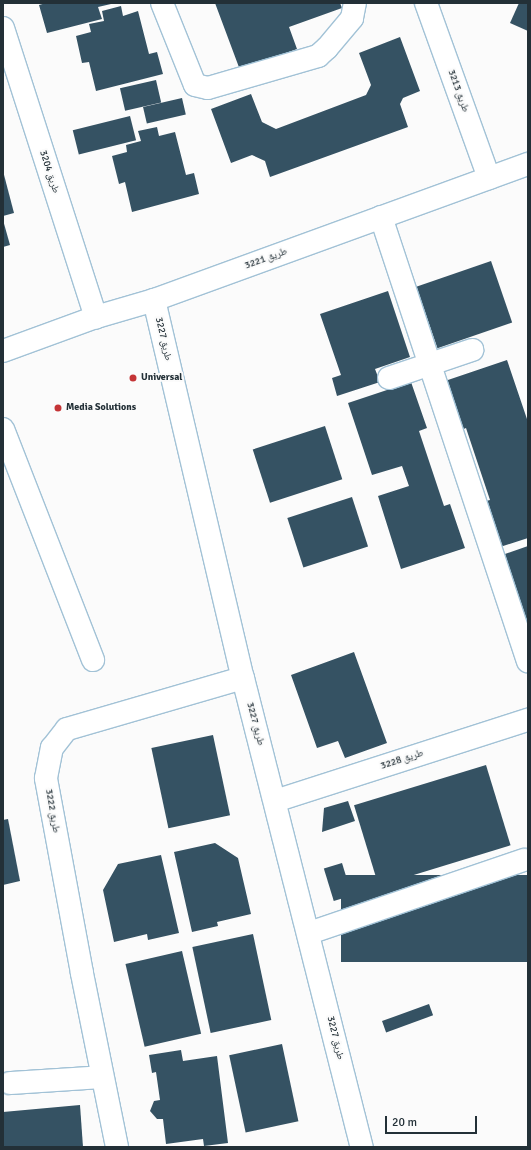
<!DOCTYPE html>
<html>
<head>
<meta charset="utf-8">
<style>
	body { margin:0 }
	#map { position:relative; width:531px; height:1150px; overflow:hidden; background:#fbfbfb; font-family:Signika,"Noto Naskh Arabic",sans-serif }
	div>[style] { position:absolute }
	.building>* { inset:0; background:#355263; transform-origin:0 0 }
	.roads { filter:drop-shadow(1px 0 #a2c2d6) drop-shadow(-1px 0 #a2c2d6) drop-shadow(0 1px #a2c2d6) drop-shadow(0 -1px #a2c2d6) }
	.minor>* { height:22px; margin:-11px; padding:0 11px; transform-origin:11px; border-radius:11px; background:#fff }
	.dots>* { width:11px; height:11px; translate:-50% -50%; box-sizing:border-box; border:2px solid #fbfbfb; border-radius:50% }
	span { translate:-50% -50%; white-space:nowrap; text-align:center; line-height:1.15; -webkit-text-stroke:4px #fbfbfb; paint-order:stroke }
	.street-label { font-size:10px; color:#233037 }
	.poi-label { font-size:10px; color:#233037; font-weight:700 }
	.left { translate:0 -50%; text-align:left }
	.frame { position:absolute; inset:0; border:4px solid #233037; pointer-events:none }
	.scale { position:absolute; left:385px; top:1116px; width:92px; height:18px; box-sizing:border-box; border:2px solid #233037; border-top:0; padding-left:5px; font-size:12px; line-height:14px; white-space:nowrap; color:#233037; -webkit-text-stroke:3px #fbfbfb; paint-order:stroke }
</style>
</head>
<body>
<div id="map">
	<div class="building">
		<i style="clip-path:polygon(46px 3px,111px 3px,111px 4px,98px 7px,102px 19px,47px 33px,39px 5px)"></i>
		<i style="clip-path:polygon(215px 3px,340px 3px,342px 8px,289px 27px,297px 49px,240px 70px)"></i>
		<i style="clip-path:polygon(519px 3px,528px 3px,528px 31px,510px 23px)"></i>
		<i style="clip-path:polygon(121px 6px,123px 16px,138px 11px,149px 54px,157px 52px,163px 74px,96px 91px,89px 62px,82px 63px,76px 36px,91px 32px,89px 24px,104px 21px,102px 11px)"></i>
		<i style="clip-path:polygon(400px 37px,420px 91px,403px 98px,400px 104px,408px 127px,270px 177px,265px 161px,252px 155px,231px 163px,211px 109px,251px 94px,262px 122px,276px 129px,366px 95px,371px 85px,359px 53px)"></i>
		<i style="left:156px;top:80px;width:23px;height:37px;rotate:77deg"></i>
		<i style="left:182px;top:98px;width:17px;height:40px;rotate:77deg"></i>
		<i style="left:130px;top:116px;width:25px;height:59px;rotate:76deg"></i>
		<i style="clip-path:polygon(157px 127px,159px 136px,175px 132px,186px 175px,194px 173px,199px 194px,132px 212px,125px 182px,119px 184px,112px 156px,127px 152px,126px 145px,141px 141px,138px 131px)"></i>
		<i style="clip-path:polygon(3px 171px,14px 213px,3px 216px)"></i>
		<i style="clip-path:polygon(3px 220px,10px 245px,3px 247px)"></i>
		<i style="left:491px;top:261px;width:65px;height:79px;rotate:71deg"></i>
		<i style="clip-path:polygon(388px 291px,410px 357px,375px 369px,380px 382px,337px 396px,332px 378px,341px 375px,320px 314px)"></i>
		<i style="clip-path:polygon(507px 360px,528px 422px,528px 538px,497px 548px,482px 502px,490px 500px,466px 428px,459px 431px,442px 382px)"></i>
		<i style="clip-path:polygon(411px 382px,427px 428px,419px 431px,444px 506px,450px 504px,465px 548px,401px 569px,378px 496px,409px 486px,402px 466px,372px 475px,348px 403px)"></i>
		<i style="left:325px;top:426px;width:56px;height:76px;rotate:72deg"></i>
		<i style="left:352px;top:497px;width:52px;height:68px;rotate:72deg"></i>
		<i style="clip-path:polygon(528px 546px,528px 622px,525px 623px,502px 555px)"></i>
		<i style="clip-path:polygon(354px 652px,387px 743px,345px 758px,338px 741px,317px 748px,291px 675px)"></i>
		<i style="left:213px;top:735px;width:82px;height:63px;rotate:78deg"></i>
		<i style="left:486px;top:765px;width:84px;height:138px;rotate:73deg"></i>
		<i style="clip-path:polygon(348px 801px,355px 821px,322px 832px,324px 808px)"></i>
		<i style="clip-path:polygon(8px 819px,20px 881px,3px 885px,3px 820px)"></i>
		<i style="clip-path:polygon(215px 843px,238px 858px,251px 914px,217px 922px,218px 926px,192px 932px,174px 852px)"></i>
		<i style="clip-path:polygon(161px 855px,179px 933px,148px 940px,147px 934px,114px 942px,103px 890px,118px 864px)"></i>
		<i style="left:342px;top:863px;width:34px;height:19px;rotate:73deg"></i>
		<i style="left:528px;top:875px;width:87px;height:187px;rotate:90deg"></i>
		<i style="left:253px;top:934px;width:88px;height:62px;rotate:78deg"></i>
		<i style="left:182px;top:951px;width:85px;height:58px;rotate:77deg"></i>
		<i style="left:429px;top:1004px;width:12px;height:50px;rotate:70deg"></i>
		<i style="left:282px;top:1044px;width:79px;height:54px;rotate:78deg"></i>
		<i style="clip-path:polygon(181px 1050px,183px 1061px,217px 1056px,228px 1143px,204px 1146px,203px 1139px,166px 1144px,163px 1119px,157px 1119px,150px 1111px,154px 1101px,160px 1100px,156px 1072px,152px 1073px,149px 1055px)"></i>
		<i style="clip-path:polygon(80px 1105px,83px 1147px,3px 1147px,3px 1112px)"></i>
	</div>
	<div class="roads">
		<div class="minor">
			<i style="left:162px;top:3px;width:88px;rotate:68.1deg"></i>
			<i style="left:195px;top:85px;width:13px;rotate:13deg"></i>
			<i style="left:208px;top:88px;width:115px;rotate:-16.2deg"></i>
			<i style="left:318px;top:56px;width:12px;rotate:-42deg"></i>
			<i style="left:327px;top:48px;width:39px;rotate:-50deg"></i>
			<i style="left:352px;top:18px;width:15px;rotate:-79deg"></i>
			<i style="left:426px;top:3px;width:186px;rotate:70.2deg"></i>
			<i style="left:3px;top:28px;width:304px;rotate:72.2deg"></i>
			<i style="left:381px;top:217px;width:468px;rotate:71.7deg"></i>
			<i style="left:154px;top:300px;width:388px;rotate:76.8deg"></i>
			<i style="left:243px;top:678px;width:484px;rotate:75.8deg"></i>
			<i style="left:3px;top:351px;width:99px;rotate:-20.1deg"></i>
			<i style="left:96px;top:317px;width:60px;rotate:-16.3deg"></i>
			<i style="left:154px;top:300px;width:398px;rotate:-20deg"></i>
			<i style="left:389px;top:378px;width:88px;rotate:-18.6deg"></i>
			<i style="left:3px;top:429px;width:248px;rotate:68.7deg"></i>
			<i style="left:275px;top:801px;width:266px;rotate:-17.8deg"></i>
			<i style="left:309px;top:933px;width:227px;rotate:-18.8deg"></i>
			<i style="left:10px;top:1083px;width:92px;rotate:-3.7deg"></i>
			<i style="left:117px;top:1147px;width:177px;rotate:-101.4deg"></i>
			<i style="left:82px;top:973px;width:198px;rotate:-100.5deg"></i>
			<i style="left:46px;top:778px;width:31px;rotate:-79deg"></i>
			<i style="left:52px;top:748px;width:24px;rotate:-52deg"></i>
			<i style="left:67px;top:729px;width:183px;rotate:-16.2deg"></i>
		</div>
	</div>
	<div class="dots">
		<i style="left:133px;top:378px;background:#c43436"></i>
		<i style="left:58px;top:408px;background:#c43436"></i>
	</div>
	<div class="street-label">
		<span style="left:458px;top:91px;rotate:70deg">طريق 3213</span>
		<span style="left:49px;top:172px;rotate:72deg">طريق 3204</span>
		<span style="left:266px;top:259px;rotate:-20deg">طريق 3221</span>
		<span style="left:163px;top:339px;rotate:77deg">طريق 3227</span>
		<span style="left:255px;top:724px;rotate:75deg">طريق 3227</span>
		<span style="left:402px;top:760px;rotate:-18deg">طريق 3228</span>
		<span style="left:52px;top:811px;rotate:80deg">طريق 3222</span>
		<span style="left:335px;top:1038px;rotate:76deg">طريق 3227</span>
	</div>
	<div class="poi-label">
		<span class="left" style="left:141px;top:378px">Universal</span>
		<span class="left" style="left:66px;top:408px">Media Solutions</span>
	</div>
	<div class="frame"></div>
	<div class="scale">20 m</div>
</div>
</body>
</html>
